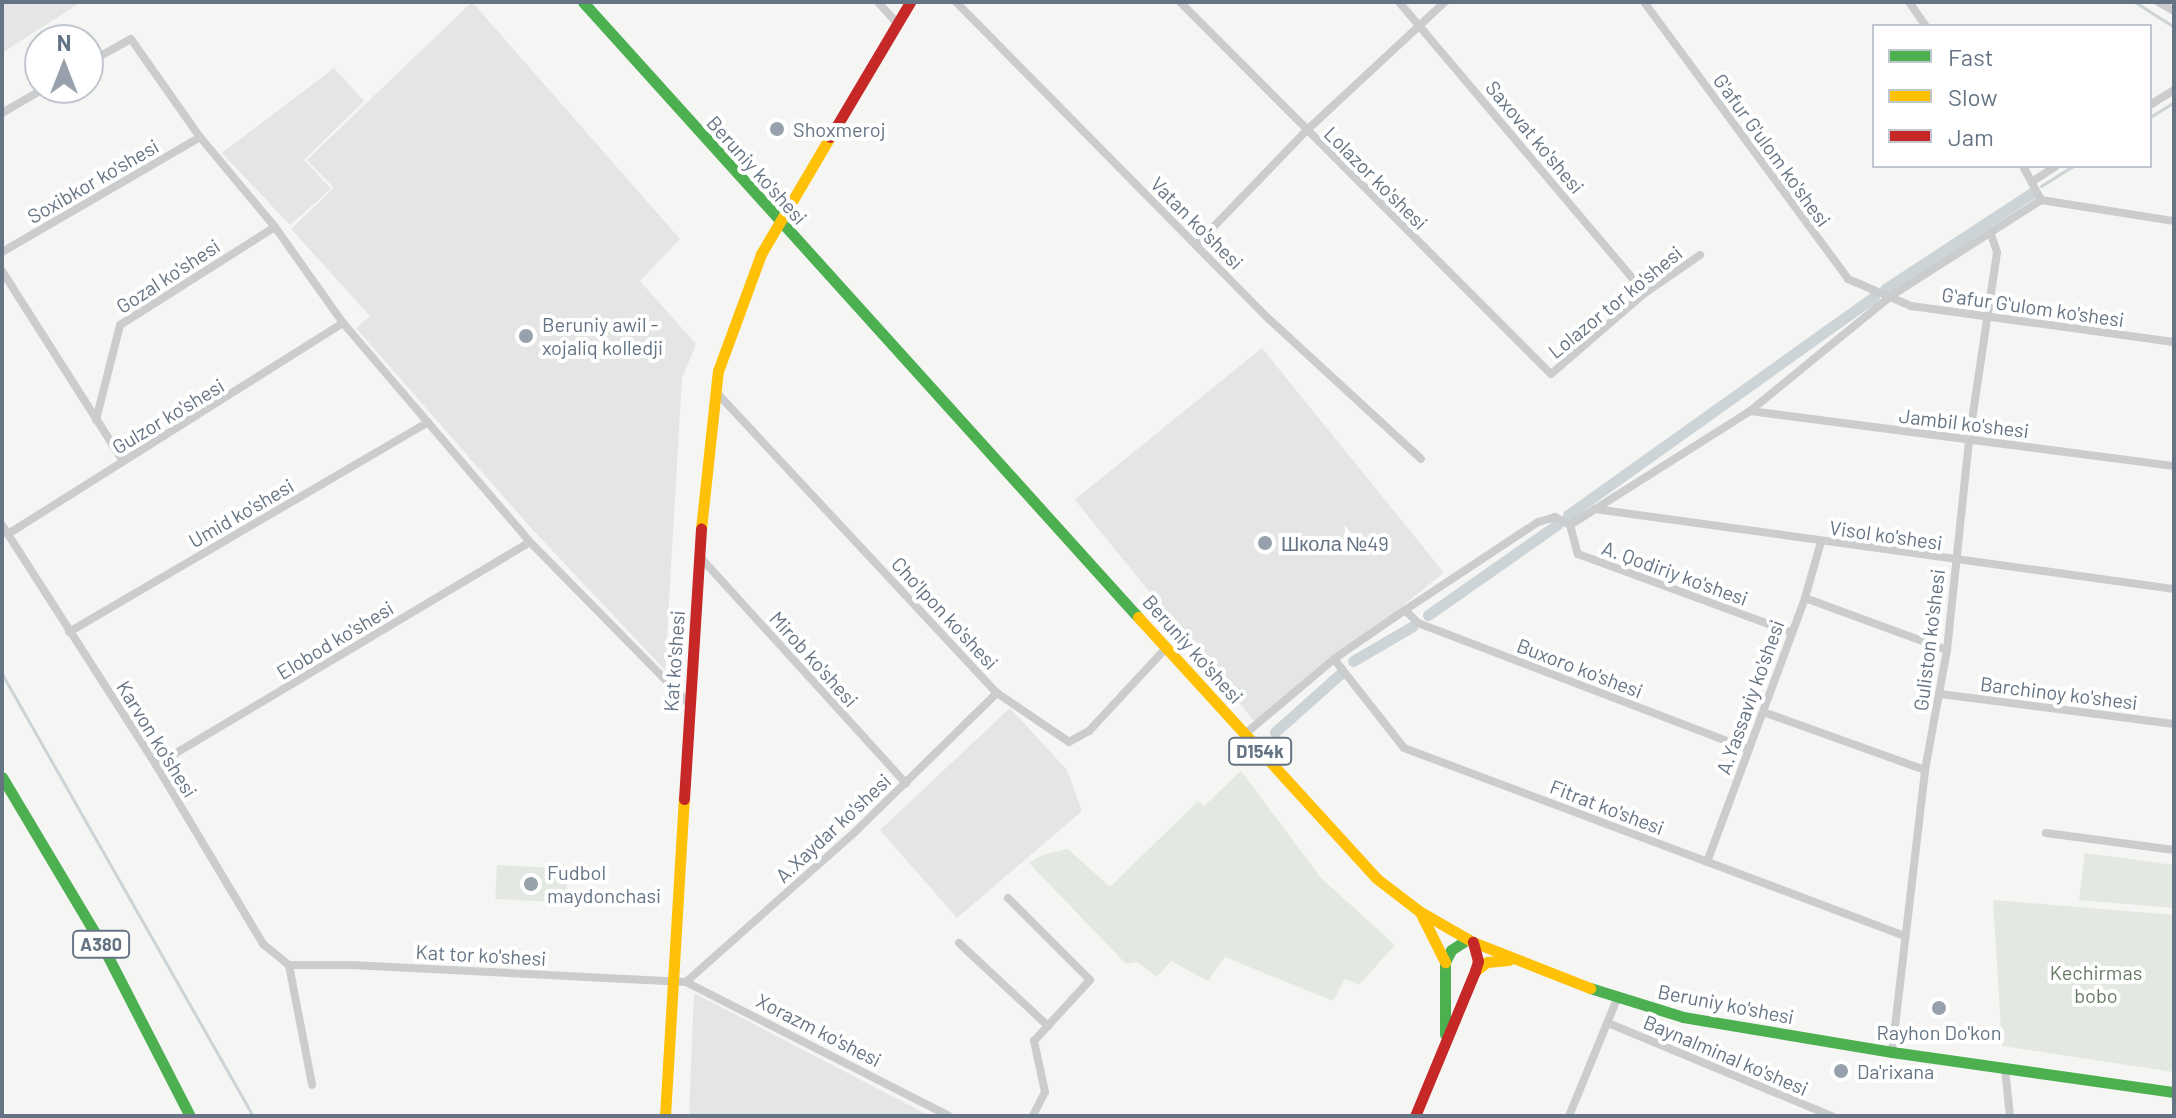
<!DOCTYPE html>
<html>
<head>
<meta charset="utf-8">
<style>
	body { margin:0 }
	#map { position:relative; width:2176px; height:1118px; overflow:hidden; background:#f5f5f4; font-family:Barlow,sans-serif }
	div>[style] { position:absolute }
	.built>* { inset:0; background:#e4e5e5; transform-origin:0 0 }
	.green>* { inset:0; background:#e4e8e2; transform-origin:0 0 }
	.stream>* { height:3px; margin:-1.5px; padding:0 1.5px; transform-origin:1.5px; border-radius:1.5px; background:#cdd4d7 }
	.canal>* { height:11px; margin:-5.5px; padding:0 5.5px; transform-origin:5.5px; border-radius:5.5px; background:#cdd4d7 }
	.street>* { height:8px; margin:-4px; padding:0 4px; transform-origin:4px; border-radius:4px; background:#cacccd }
	.fast>* { height:11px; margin:-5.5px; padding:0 5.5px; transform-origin:5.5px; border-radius:5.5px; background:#4caf50 }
	.slow>* { height:11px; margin:-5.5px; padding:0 5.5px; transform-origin:5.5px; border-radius:5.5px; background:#ffc107 }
	.jam>* { height:11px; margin:-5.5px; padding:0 5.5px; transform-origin:5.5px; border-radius:5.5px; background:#c62828 }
	.dots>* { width:22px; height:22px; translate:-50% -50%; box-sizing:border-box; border:4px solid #fff; border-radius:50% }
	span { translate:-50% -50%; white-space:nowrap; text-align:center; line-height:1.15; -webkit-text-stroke:8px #fff; paint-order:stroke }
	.shield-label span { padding:2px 6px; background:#fff; border:2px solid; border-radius:6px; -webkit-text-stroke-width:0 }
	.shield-label { font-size:18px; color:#657484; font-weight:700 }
	.poi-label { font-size:20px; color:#657484 }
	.left { translate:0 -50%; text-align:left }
	.street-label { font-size:20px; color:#657484 }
	.park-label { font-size:20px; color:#677b64 }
	.frame { position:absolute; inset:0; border:4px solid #657484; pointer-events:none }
	.legend { position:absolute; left:1872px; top:24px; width:280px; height:144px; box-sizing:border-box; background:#fff; border:2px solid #c1c7ce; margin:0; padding:10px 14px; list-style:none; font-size:24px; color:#657484 }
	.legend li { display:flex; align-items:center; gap:16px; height:40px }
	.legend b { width:40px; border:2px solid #c1c7ce }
	.north { position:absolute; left:24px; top:24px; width:80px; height:80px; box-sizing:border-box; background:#fff; border:2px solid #c1c7ce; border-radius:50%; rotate:0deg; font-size:22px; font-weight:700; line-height:32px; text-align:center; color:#657484 }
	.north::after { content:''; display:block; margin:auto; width:28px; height:36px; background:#97a1ab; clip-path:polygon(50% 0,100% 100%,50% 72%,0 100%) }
</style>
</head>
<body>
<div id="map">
	<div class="built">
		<i style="clip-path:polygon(2px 2px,81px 2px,2px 53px)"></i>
		<i style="clip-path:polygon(472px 2px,680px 239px,640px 281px,696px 344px,682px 378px,665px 670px,531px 528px,356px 328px,370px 316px,291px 229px,334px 188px,307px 160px)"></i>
		<i style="clip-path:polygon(334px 68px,364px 101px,304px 160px,331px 189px,290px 225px,222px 153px)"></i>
		<i style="left:1262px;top:348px;width:289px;height:241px;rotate:51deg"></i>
		<i style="clip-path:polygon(1010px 708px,1067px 770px,1082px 811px,957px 918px,880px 830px)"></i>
		<i style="clip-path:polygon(694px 993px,930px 1116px,689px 1116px)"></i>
	</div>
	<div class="green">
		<i style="clip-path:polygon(1241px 771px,1321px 878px,1395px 945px,1359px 985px,1345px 979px,1333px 1001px,1225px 957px,1208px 981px,1171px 961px,1157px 977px,1137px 962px,1126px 964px,1029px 863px,1042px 855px,1068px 849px,1110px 887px,1198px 801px,1204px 806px)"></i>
		<i style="clip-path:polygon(2085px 853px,2174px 865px,2174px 908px,2079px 900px)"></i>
		<i style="left:497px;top:865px;width:71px;height:34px;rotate:3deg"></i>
		<i style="clip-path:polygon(1993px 900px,2174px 915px,2174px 1072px,2002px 1046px)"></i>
	</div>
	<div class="stream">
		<i style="left:2135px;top:2px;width:46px;rotate:32.7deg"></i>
		<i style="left:2150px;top:117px;width:28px;rotate:-32deg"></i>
		<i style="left:2041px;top:186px;width:38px;rotate:-32deg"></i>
		<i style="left:2px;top:674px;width:508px;rotate:60.41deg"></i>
	</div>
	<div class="canal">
		<i style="left:1885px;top:289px;width:177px;rotate:-33.2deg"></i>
		<i style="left:1568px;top:515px;width:376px;rotate:-35.5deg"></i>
		<i style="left:1428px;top:615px;width:159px;rotate:-35deg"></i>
		<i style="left:1353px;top:661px;width:69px;rotate:-30.3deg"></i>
		<i style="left:1275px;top:732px;width:87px;rotate:-41.7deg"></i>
	</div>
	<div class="street">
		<i style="left:878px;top:2px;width:28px;rotate:48deg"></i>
		<i style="left:956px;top:2px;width:447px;rotate:45.4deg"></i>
		<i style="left:1270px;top:320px;width:205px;rotate:42.6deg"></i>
		<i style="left:1180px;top:2px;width:525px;rotate:45.08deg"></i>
		<i style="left:1551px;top:374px;width:124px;rotate:-40.8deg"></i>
		<i style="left:1645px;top:293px;width:67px;rotate:-34.6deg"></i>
		<i style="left:1399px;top:2px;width:381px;rotate:49.8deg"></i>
		<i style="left:1644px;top:2px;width:344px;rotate:53.6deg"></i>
		<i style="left:1848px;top:279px;width:69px;rotate:23.2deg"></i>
		<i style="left:1911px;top:306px;width:265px;rotate:7.8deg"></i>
		<i style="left:1909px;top:2px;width:29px;rotate:55deg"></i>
		<i style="left:2158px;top:2px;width:18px;rotate:29deg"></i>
		<i style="left:88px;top:63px;width:49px;rotate:-29.2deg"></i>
		<i style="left:131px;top:39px;width:120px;rotate:54.9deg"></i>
		<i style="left:200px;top:137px;width:117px;rotate:50.2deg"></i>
		<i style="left:275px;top:227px;width:118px;rotate:54.7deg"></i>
		<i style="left:343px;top:323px;width:288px;rotate:49.5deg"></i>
		<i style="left:530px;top:542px;width:227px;rotate:45.5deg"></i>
		<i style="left:2150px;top:105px;width:28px;rotate:-32deg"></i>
		<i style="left:2px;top:113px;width:50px;rotate:-30.2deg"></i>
		<i style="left:2023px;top:166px;width:38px;rotate:62deg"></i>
		<i style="left:2033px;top:181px;width:27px;rotate:-33deg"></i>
		<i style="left:2041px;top:200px;width:135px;rotate:9deg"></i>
		<i style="left:1196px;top:245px;width:158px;rotate:-46deg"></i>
		<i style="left:1306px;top:131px;width:190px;rotate:-42.9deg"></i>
		<i style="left:2px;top:252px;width:229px;rotate:-30.1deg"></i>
		<i style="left:2px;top:271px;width:225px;rotate:57.5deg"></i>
		<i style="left:716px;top:392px;width:412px;rotate:47deg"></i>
		<i style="left:997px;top:693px;width:87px;rotate:34.2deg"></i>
		<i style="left:1069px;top:742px;width:23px;rotate:-29deg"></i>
		<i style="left:1089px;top:731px;width:115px;rotate:-47.1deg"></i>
		<i style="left:1750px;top:411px;width:428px;rotate:7.4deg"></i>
		<i style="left:96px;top:420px;width:98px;rotate:-75.8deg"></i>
		<i style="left:120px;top:325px;width:183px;rotate:-32.3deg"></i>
		<i style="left:1595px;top:509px;width:585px;rotate:7.87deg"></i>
		<i style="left:2px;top:525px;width:285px;rotate:57.3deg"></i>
		<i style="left:156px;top:765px;width:209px;rotate:59.1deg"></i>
		<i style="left:263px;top:944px;width:33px;rotate:39deg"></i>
		<i style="left:1570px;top:525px;width:30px;rotate:75deg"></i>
		<i style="left:1578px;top:554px;width:226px;rotate:20.2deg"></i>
		<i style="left:8px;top:534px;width:396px;rotate:-32.2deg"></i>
		<i style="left:700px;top:557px;width:306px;rotate:47.7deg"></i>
		<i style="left:1805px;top:598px;width:151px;rotate:20.1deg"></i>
		<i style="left:1405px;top:610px;width:18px;rotate:45deg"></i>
		<i style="left:1418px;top:623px;width:353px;rotate:20.9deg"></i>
		<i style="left:69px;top:632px;width:416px;rotate:-30.3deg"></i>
		<i style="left:1334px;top:659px;width:113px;rotate:51.8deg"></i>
		<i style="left:1404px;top:748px;width:535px;rotate:20.57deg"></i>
		<i style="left:1940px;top:694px;width:236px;rotate:7.3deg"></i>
		<i style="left:1763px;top:712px;width:172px;rotate:19.7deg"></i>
		<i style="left:1245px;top:734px;width:116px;rotate:-40.1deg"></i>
		<i style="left:1334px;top:659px;width:86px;rotate:-34.6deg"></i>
		<i style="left:1405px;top:610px;width:159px;rotate:-33.5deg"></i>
		<i style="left:1538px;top:522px;width:18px;rotate:-16deg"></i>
		<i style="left:1555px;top:517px;width:17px;rotate:28deg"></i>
		<i style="left:1570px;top:525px;width:213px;rotate:-32.3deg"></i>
		<i style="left:1750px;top:411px;width:182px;rotate:-39.2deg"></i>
		<i style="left:1891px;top:296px;width:178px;rotate:-32.6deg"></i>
		<i style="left:156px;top:765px;width:435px;rotate:-30.8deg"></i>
		<i style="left:2046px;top:833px;width:129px;rotate:7.6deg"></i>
		<i style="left:1707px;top:862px;width:282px;rotate:-69.6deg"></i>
		<i style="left:1805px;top:598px;width:58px;rotate:-74.1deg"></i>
		<i style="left:1008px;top:898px;width:116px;rotate:45deg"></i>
		<i style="left:1090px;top:980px;width:83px;rotate:132.6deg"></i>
		<i style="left:1034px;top:1041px;width:52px;rotate:77.8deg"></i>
		<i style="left:1045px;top:1092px;width:27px;rotate:117deg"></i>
		<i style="left:959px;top:943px;width:122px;rotate:43deg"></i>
		<i style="left:289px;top:965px;width:61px"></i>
		<i style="left:350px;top:965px;width:336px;rotate:2.9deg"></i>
		<i style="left:686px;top:982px;width:295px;rotate:27deg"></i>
		<i style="left:289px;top:965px;width:122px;rotate:79.1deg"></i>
		<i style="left:686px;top:982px;width:229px;rotate:-41.6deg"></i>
		<i style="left:857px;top:830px;width:196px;rotate:-44.4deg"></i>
		<i style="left:1608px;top:1023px;width:242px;rotate:22.6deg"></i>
		<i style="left:1892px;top:1052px;width:284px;rotate:-83.3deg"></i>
		<i style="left:1925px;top:770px;width:122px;rotate:-79.6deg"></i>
		<i style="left:1947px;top:650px;width:211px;rotate:-84deg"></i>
		<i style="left:1969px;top:440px;width:190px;rotate:-81.5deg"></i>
		<i style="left:1997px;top:252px;width:21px;rotate:-109deg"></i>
		<i style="left:2005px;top:1068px;width:48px;rotate:84.1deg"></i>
		<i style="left:1569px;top:1116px;width:126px;rotate:-67.7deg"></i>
	</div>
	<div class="fast">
		<i style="left:583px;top:2px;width:828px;rotate:47.94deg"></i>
		<i style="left:2px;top:777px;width:196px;rotate:59.2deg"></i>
		<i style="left:102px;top:945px;width:192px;rotate:62.8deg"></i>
		<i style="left:1590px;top:988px;width:97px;rotate:17.3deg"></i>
		<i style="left:1683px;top:1017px;width:212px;rotate:9.5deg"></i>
		<i style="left:1892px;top:1052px;width:285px;rotate:8.1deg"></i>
		<i style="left:1445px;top:1034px;width:72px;rotate:-90deg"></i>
		<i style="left:1445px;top:962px;width:13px;rotate:-63deg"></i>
		<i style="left:1451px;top:950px;width:20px;rotate:-33deg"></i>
	</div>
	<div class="slow">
		<i style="left:701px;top:529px;width:159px;rotate:-83.9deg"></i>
		<i style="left:718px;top:371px;width:125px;rotate:-69.8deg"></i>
		<i style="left:761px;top:254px;width:136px;rotate:-59.5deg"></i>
		<i style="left:1138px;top:617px;width:353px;rotate:47.6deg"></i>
		<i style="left:1376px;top:878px;width:54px;rotate:37.5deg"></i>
		<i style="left:1419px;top:911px;width:62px;rotate:29.9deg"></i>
		<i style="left:1473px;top:942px;width:126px;rotate:21.5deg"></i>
		<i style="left:1421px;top:914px;width:54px;rotate:63.4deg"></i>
		<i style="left:1475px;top:971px;width:15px;rotate:-37deg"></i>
		<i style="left:1487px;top:962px;width:22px;rotate:-5deg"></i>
		<i style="left:665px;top:1116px;width:318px;rotate:-86.6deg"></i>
	</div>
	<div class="jam">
		<i style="left:830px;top:137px;width:157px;rotate:-59.3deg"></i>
		<i style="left:684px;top:799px;width:271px;rotate:-86.4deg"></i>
		<i style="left:1415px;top:1116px;width:157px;rotate:-67.5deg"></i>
		<i style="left:1475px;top:971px;width:10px;rotate:-73deg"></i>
		<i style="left:1478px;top:961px;width:20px;rotate:-105deg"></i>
	</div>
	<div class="dots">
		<i style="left:777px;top:129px;background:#97a1ab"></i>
		<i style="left:526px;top:336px;background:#97a1ab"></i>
		<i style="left:1265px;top:543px;background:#97a1ab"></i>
		<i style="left:531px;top:884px;background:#97a1ab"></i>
		<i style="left:1939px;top:1008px;background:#97a1ab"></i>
		<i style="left:1841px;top:1071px;background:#97a1ab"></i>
	</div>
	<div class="shield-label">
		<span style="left:1260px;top:751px">D154k</span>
		<span style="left:101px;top:944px">A380</span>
	</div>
	<div class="poi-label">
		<span class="left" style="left:793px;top:129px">Shoxmeroj</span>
		<span class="left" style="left:542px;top:336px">Beruniy awil -<br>xojaliq kolledji</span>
		<span class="left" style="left:1281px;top:543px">Школа №49</span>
		<span class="left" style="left:547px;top:884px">Fudbol<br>maydonchasi</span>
		<span style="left:1939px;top:1032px">Rayhon Do'kon</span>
		<span class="left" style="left:1857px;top:1071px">Da'rixana</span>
	</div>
	<div class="street-label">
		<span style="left:1535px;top:137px;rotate:50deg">Saxovat ko'shesi</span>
		<span style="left:1772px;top:150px;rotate:54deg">G'afur G'ulom ko'shesi</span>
		<span style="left:757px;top:170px;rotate:48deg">Beruniy ko'shesi</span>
		<span style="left:1376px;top:178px;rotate:45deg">Lolazor ko'shesi</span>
		<span style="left:93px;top:181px;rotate:-30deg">Soxibkor ko'shesi</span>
		<span style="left:1197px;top:223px;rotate:45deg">Vatan ko'shesi</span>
		<span style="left:168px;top:276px;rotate:-33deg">Gozal ko'shesi</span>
		<span style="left:1615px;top:302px;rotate:-39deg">Lolazor tor ko'shesi</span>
		<span style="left:2033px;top:307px;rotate:8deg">Gʻafur Gʻulom ko'shesi</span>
		<span style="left:168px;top:416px;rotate:-31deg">Gulzor ko'shesi</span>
		<span style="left:1964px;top:423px;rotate:7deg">Jambil ko'shesi</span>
		<span style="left:241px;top:513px;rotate:-30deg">Umid ko'shesi</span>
		<span style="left:1886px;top:535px;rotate:8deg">Visol ko'shesi</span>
		<span style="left:1675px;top:573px;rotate:20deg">A. Qodiriy ko'shesi</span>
		<span style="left:945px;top:613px;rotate:47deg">Cho'lpon ko'shesi</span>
		<span style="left:335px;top:640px;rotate:-31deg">Elobod ko'shesi</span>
		<span style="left:1929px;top:640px;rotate:-83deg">Guliston ko'shesi</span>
		<span style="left:1193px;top:649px;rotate:48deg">Beruniy ko'shesi</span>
		<span style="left:814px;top:659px;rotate:48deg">Mirob ko'shesi</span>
		<span style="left:674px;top:661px;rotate:-86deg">Kat ko'shesi</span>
		<span style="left:1580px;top:668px;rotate:21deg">Buxoro ko'shesi</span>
		<span style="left:2059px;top:693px;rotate:7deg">Barchinoy ko'shesi</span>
		<span style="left:1750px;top:697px;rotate:-70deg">A.Yassaviy ko'shesi</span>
		<span style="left:157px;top:739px;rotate:58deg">Karvon ko'shesi</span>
		<span style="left:1607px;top:807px;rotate:21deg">Fitrat ko'shesi</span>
		<span style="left:833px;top:828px;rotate:-43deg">A.Xaydar ko'shesi</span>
		<span style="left:481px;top:955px;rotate:3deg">Kat tor ko'shesi</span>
		<span style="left:1726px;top:1004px;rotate:11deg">Beruniy ko'shesi</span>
		<span style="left:819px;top:1030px;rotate:27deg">Xorazm ko'shesi</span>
		<span style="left:1726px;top:1055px;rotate:23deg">Baynalminal ko'shesi</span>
	</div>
	<div class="park-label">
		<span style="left:2096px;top:984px">Kechirmas<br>bobo</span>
	</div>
	<div class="frame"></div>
	<ul class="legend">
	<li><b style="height:10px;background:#4caf50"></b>Fast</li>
	<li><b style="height:10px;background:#ffc107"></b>Slow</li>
	<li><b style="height:10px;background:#c62828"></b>Jam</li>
	</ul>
	<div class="north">N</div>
</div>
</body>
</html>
